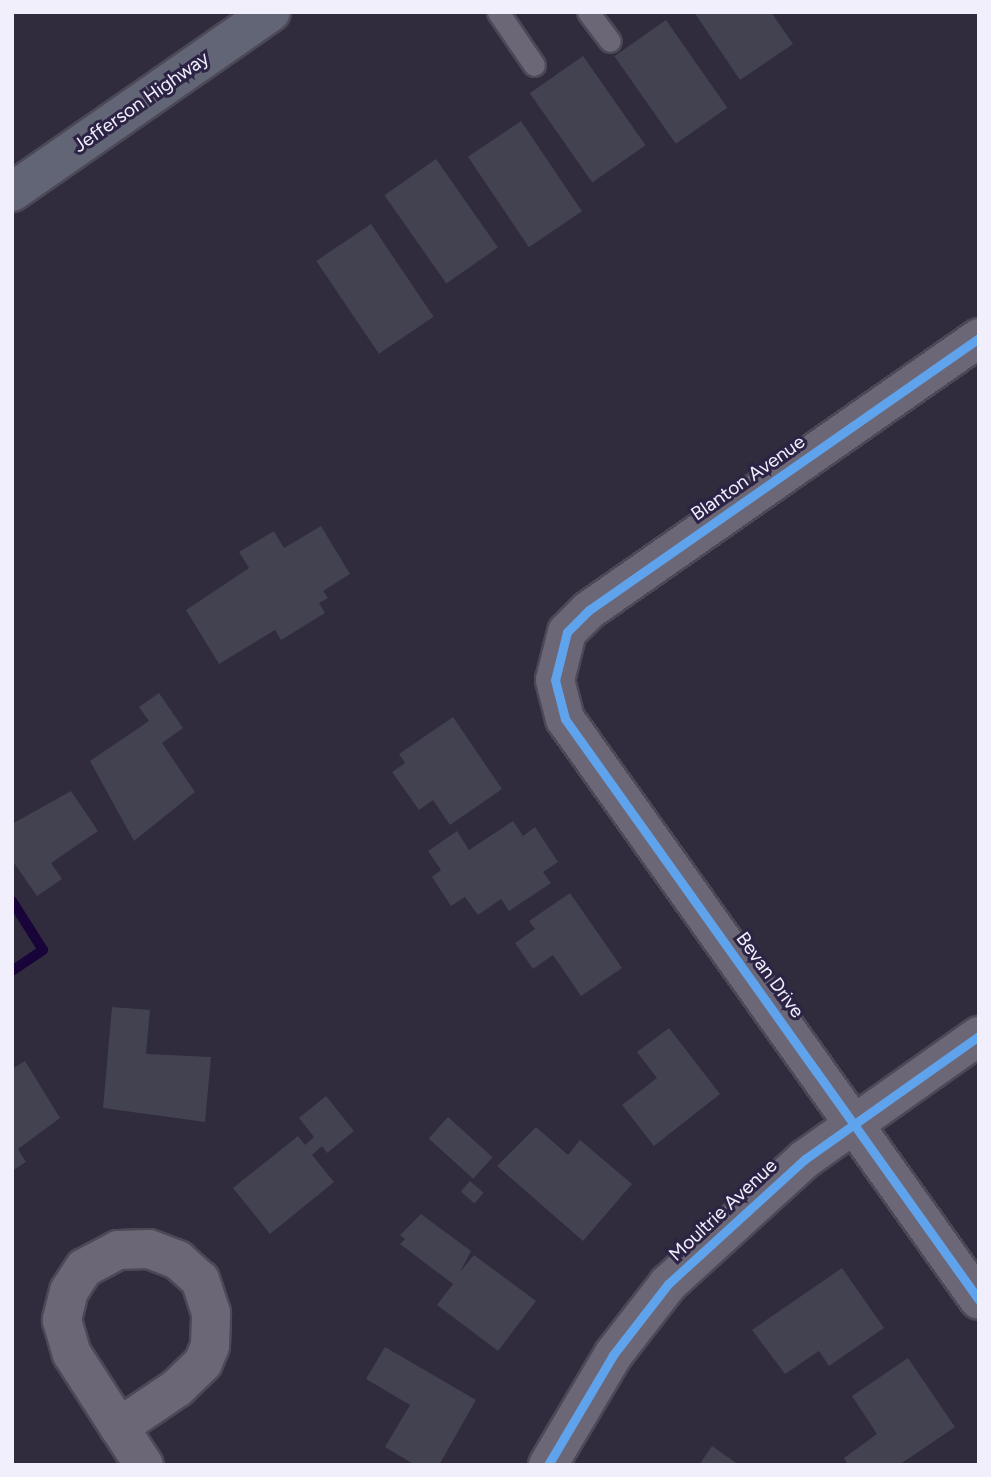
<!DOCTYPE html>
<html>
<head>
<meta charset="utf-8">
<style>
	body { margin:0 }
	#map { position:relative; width:991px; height:1477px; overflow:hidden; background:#302b3d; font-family:Figtree,sans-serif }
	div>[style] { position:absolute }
	.stream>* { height:10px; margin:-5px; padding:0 5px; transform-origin:5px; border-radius:5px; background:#190439 }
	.building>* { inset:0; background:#424251; transform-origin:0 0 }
	.roads { filter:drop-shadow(2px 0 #4c4957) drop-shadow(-2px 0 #4c4957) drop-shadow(0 2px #4c4957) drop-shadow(0 -2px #4c4957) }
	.service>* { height:21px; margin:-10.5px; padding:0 10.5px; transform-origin:10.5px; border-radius:10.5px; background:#6c6776 }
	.minor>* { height:38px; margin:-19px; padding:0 19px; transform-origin:19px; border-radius:19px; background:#6c6776 }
	.primary>* { height:38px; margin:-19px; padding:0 19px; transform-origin:19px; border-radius:19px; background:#626575 }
	.cycleway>* { height:9px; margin:-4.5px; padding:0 4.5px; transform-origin:4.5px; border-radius:4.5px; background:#60a3ed }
	span { translate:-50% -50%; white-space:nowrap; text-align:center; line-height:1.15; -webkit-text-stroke:6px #2c2345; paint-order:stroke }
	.street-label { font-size:19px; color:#f2effd }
	.frame { position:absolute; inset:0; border:14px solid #f2effd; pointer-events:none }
</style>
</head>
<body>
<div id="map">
	<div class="stream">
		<i style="left:12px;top:901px;width:58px;rotate:57.7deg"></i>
		<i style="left:43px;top:950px;width:37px;rotate:146deg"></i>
	</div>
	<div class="building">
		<i style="clip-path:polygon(694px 12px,771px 12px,793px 44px,740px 80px)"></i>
		<i style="left:666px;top:20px;width:107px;height:63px;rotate:55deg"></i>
		<i style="left:583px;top:56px;width:109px;height:65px;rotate:55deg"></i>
		<i style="left:521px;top:121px;width:109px;height:64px;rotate:56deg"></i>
		<i style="left:436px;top:159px;width:108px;height:63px;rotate:55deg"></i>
		<i style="left:371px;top:224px;width:112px;height:66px;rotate:56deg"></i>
		<i style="clip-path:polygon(321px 526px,350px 574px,323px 591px,328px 598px,319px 603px,325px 613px,281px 640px,275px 630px,219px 664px,186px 610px,249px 568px,239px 552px,274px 531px,284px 548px)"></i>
		<i style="clip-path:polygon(159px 693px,183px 728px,162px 743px,195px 792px,134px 841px,90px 761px,149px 721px,139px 707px)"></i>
		<i style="clip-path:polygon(453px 717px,502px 789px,450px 825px,433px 800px,419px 810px,392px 772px,405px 763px,399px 754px)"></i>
		<i style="clip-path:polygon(71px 791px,98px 831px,51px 863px,62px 879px,37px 896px,12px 860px,12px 824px)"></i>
		<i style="clip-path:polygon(513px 821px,523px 836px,535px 827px,558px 862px,543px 872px,551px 883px,509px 911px,501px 899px,478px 915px,465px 897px,451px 906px,432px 877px,441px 870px,428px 851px,457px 831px,469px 850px)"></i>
		<i style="clip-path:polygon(570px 893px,622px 968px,581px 996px,553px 955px,533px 969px,515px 943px,535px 929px,529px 921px)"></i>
		<i style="clip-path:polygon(112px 1007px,150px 1010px,146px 1054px,211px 1057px,205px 1122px,103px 1108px)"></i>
		<i style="clip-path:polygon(669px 1028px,720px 1094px,654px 1146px,622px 1105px,657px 1078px,637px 1052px)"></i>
		<i style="clip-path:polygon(25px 1061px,60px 1118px,18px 1149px,26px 1162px,12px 1171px,12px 1069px)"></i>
		<i style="clip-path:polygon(326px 1096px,354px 1131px,327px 1153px,322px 1146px,312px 1155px,334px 1182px,270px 1234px,233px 1188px,298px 1136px,305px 1145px,314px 1137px,299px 1118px)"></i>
		<i style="left:448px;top:1117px;width:60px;height:29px;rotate:42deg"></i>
		<i style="clip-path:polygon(536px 1127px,568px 1155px,580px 1140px,632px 1184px,583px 1241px,497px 1166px)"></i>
		<i style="left:470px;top:1181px;width:18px;height:14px;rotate:41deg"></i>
		<i style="clip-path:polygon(421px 1214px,471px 1251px,460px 1272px,474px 1255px,536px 1301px,498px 1351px,437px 1305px,453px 1284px,400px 1244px,405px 1239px,400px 1235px)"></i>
		<i style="clip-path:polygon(842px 1268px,884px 1328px,829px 1366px,819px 1351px,785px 1374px,752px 1330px)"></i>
		<i style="clip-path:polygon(385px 1347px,476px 1400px,439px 1465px,415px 1465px,385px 1447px,410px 1405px,366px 1379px)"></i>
		<i style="clip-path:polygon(908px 1358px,955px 1427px,899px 1465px,848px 1465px,844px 1458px,877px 1434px,852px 1396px)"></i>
		<i style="clip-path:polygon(712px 1446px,739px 1465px,699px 1465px)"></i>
	</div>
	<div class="roads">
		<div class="service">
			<i style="left:498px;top:12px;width:64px;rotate:55.8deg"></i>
			<i style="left:588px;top:12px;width:36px;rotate:53deg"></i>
		</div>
		<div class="minor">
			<i style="left:979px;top:338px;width:475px;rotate:145.1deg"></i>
			<i style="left:589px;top:610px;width:31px;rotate:135deg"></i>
			<i style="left:567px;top:632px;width:49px;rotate:104deg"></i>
			<i style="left:555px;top:680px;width:40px;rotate:75.6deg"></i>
			<i style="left:565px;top:719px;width:713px;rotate:54.53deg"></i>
			<i style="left:119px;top:1427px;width:70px;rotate:-33.9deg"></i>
			<i style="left:177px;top:1388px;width:36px;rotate:-44deg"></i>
			<i style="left:203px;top:1363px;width:18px;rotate:-68deg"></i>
			<i style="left:210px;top:1346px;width:33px;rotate:-88deg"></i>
			<i style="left:211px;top:1313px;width:35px;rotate:-108deg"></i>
			<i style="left:200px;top:1280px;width:30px;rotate:-138deg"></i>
			<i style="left:178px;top:1260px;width:31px;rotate:-159deg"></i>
			<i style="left:149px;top:1249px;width:31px;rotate:178deg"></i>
			<i style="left:118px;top:1250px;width:38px;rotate:152deg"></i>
			<i style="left:84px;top:1268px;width:27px;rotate:123deg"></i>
			<i style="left:69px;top:1291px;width:30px;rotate:104deg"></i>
			<i style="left:62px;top:1320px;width:35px;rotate:74deg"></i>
			<i style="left:72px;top:1354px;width:87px;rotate:57.2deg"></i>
			<i style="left:119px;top:1427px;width:45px;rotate:56.7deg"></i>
			<i style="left:548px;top:1465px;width:128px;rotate:-59.4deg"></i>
			<i style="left:613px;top:1355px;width:90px;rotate:-52.2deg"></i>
			<i style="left:668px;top:1284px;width:185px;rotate:-42.4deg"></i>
			<i style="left:805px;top:1159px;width:213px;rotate:-35.3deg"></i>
		</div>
		<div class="primary">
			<i style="left:12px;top:192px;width:315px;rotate:-34.8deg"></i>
		</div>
	</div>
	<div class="cycleway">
		<i style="left:979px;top:338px;width:475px;rotate:145.1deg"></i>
		<i style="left:589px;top:610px;width:31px;rotate:135deg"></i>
		<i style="left:567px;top:632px;width:49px;rotate:104deg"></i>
		<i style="left:555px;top:680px;width:40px;rotate:75.6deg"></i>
		<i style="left:565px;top:719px;width:713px;rotate:54.53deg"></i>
		<i style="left:548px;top:1465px;width:128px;rotate:-59.4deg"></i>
		<i style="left:613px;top:1355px;width:90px;rotate:-52.2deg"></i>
		<i style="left:668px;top:1284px;width:185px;rotate:-42.4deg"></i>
		<i style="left:805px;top:1159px;width:213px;rotate:-35.3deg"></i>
	</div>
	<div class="street-label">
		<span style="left:141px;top:102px;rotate:-35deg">Jefferson Highway</span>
		<span style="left:748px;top:478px;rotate:-35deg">Blanton Avenue</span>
		<span style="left:770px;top:975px;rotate:54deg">Bevan Drive</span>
		<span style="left:723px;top:1210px;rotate:-43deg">Moultrie Avenue</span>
	</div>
	<div class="frame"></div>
</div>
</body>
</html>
